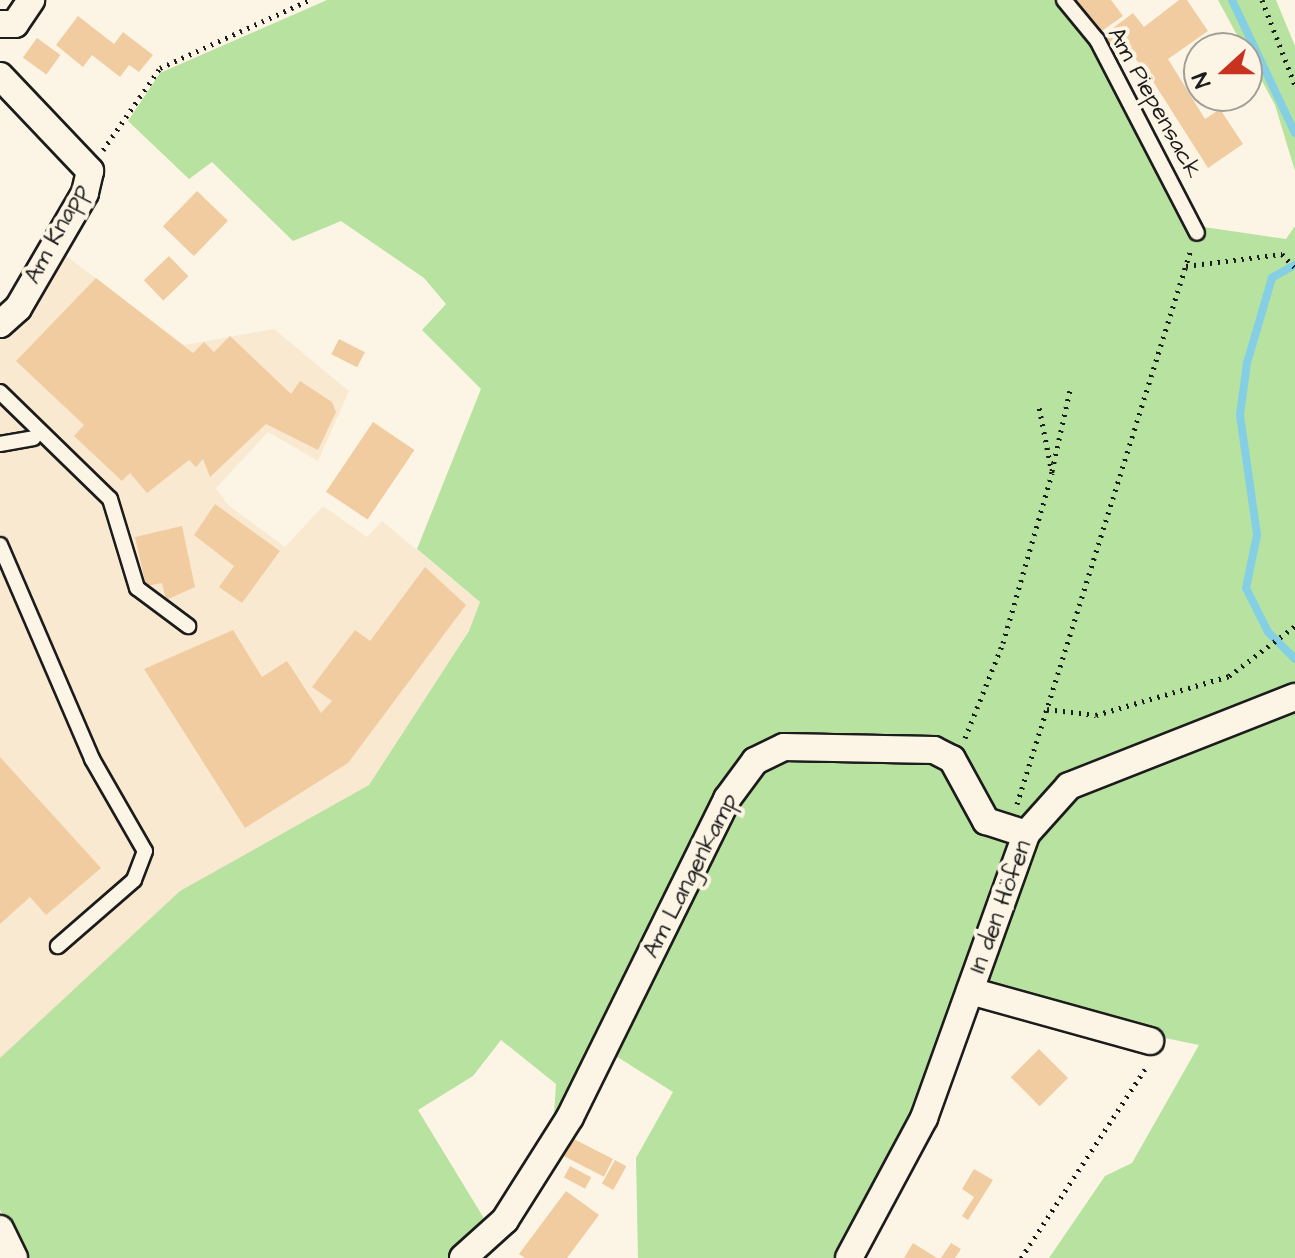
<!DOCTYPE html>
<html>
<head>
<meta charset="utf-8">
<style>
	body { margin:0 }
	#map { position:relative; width:1295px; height:1258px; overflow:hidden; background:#fcf5e5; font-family:"Architects Daughter",sans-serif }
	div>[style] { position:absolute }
	.built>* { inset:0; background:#f9e9d1 }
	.green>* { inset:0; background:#b8e29f }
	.stream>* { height:8px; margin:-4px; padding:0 4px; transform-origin:4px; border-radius:4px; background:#84cfe4 }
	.building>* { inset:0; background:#f1cca1; transform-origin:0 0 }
	.path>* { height:5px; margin-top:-2.5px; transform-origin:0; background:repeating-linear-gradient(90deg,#1c1c1c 0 2px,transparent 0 8px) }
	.roads { filter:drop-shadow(2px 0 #1c1c1c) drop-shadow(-2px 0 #1c1c1c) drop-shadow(0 2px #1c1c1c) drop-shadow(0 -2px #1c1c1c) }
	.service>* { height:14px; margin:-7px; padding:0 7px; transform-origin:7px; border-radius:7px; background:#fcf5e5 }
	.minor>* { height:26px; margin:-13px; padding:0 13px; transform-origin:13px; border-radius:13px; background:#fcf5e5 }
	span { translate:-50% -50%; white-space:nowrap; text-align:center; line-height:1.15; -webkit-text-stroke:8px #fcf5e5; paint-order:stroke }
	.street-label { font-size:24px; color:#1c1c1c }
	.north { position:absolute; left:1183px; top:32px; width:80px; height:80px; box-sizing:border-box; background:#fcf5e5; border:2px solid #a29e95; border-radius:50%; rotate:249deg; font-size:22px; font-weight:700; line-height:32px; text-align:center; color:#1c1c1c }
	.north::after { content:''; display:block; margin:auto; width:28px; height:36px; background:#c8321e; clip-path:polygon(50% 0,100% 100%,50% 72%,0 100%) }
</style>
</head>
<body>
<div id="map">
	<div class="built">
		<i style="clip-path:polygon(57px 249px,184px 345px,274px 329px,349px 391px,318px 461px,268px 432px,216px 488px,228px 505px,285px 547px,323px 506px,367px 537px,382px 521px,480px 602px,469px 631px,369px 785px,286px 837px,57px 1007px,0 1058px,0 333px)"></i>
	</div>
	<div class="green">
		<i style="clip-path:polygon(327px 0,1057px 0,1095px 44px,1190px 225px,1286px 239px,1295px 226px,1295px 682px,1171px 734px,1295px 709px,1295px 1258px,1049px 1258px,1105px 1176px,1132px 1163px,1199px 1045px,1028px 1010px,953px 1006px,910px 1115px,836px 1258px,638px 1258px,636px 1158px,673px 1092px,592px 1041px,553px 1131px,556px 1084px,501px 1040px,473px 1076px,418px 1110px,488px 1225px,448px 1258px,23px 1258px,0 1210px,0 1058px,180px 891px,369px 785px,469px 631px,480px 602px,417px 549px,481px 389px,422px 330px,446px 304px,424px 278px,341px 221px,293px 241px,212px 162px,189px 179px,128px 121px,160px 73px)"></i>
		<i style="clip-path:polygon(1218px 0,1276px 0,1295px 46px,1295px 171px,1275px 105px)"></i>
	</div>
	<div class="stream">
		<i style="left:1232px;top:0;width:147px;rotate:64.7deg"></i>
		<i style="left:1295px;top:265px;width:26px;rotate:151deg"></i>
		<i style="left:1272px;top:278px;width:89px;rotate:106.4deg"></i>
		<i style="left:1247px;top:363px;width:52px;rotate:97.7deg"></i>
		<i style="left:1240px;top:415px;width:121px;rotate:81.9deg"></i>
		<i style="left:1257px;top:535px;width:54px;rotate:101.7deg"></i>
		<i style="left:1246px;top:588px;width:49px;rotate:63.4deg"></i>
		<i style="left:1268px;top:632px;width:38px;rotate:45deg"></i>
	</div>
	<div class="building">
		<i style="clip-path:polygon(1074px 0,1111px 0,1123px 16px,1099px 33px)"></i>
		<i style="clip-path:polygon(1179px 0,1187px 0,1208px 31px,1168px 59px,1205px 119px,1220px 109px,1243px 144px,1208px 168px,1147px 72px,1122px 44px,1112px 51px,1101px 37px,1133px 13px,1144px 27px)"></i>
		<i style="clip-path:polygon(78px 16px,114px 44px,123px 32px,153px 55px,139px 72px,129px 65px,120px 77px,92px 55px,83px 67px,56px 45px)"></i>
		<i style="left:37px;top:38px;width:29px;height:24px;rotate:36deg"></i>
		<i style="left:197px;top:191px;width:43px;height:49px;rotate:44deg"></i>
		<i style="left:169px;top:256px;width:28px;height:35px;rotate:46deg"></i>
		<i style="clip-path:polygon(96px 278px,193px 353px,204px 342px,214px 352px,230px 336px,291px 394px,300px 381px,332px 402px,336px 412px,318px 450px,266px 424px,210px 477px,203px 459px,196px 467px,189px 460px,147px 493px,130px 473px,122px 481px,74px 436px,84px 425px,16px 361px)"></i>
		<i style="left:339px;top:339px;width:29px;height:17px;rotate:27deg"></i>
		<i style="left:373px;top:422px;width:50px;height:84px;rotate:34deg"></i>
		<i style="clip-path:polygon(215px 504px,280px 551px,242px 603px,219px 587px,234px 566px,194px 535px)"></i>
		<i style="clip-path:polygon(182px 526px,195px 587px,166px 600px,162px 583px,146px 586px,135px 537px)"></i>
		<i style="clip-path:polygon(425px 567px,466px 605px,348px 763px,245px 828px,144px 669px,233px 630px,262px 677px,287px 661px,321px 713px,332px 701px,312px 687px,355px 630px,370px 641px)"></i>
		<i style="clip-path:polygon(0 757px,101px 868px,46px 915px,30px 897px,0 924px)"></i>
		<i style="left:1039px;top:1049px;width:41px;height:40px;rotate:45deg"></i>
		<i style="left:572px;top:1138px;width:46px;height:20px;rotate:27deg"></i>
		<i style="left:615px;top:1160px;width:13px;height:27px;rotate:29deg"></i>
		<i style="left:570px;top:1166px;width:24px;height:13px;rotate:28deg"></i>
		<i style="clip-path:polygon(974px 1169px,993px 1180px,968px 1220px,962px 1216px,974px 1197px,962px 1189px)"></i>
		<i style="clip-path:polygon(566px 1191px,599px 1215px,567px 1258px,525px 1258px,519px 1254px)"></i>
		<i style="clip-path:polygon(913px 1243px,937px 1258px,904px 1258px)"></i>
		<i style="clip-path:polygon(951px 1243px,961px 1249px,955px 1258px,941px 1258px)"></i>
	</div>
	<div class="path">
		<i style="left:1262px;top:0;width:91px;rotate:68.8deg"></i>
		<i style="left:103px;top:150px;width:100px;rotate:-55.2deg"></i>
		<i style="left:160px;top:68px;width:164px;rotate:-24.5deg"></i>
		<i style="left:1186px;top:266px;width:97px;rotate:-7.1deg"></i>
		<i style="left:1282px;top:254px;width:19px;rotate:47deg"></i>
		<i style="left:1052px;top:471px;width:83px;rotate:-77.5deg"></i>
		<i style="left:1047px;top:709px;width:49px;rotate:7deg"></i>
		<i style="left:1096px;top:715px;width:139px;rotate:-16.3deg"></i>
		<i style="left:1229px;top:676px;width:83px;rotate:-37.1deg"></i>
		<i style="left:965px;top:738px;width:102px;rotate:-68.2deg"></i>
		<i style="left:1003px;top:643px;width:177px;rotate:-73.9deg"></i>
		<i style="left:1052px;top:473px;width:67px;rotate:-101.1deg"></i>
		<i style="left:1017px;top:804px;width:582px;rotate:-72.59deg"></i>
		<i style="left:1021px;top:1258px;width:231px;rotate:-56.7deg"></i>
	</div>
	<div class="roads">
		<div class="service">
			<i style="left:1064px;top:0;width:52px;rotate:50.5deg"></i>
			<i style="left:1097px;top:40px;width:217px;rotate:62.6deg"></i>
			<i style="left:0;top:392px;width:153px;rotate:44.2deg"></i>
			<i style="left:110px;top:499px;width:93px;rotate:73.1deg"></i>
			<i style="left:137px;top:588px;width:64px;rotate:36.7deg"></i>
			<i style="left:0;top:444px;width:34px;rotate:-10deg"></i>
			<i style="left:0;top:545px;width:233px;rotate:66.7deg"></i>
			<i style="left:92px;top:759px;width:106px;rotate:60.1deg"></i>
			<i style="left:145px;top:851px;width:31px;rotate:111deg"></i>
			<i style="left:134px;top:880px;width:101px;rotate:139deg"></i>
		</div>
		<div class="minor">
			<i style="left:0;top:24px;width:15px"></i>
			<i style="left:15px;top:24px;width:29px;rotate:-56deg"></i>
			<i style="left:0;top:76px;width:131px;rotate:46.5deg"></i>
			<i style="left:90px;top:171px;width:23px;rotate:103deg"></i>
			<i style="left:85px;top:193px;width:133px;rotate:120.2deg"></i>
			<i style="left:18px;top:308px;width:24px;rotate:138deg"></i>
			<i style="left:970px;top:991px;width:187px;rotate:15.5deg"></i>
			<i style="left:0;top:1229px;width:32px;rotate:64deg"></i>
			<i style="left:463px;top:1258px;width:57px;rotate:-42.1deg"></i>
			<i style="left:505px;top:1220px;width:122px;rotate:-57.7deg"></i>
			<i style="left:570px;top:1117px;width:355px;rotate:-63.7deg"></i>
			<i style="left:727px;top:799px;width:47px;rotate:-53.6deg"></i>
			<i style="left:755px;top:761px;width:32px;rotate:-26deg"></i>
			<i style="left:784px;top:747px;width:150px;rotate:1.1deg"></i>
			<i style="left:934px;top:750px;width:20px;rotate:27deg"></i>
			<i style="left:952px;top:759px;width:71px;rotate:61.3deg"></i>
			<i style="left:986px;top:821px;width:42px;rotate:18deg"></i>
			<i style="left:849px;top:1258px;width:159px;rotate:-61.8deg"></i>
			<i style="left:924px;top:1118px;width:302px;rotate:-70.2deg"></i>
			<i style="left:1026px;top:834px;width:64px;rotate:-48.1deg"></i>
			<i style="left:1069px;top:786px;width:243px;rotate:-21.5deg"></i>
		</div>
	</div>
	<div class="street-label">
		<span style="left:1154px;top:103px;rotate:61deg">Am Piepensack</span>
		<span style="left:57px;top:234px;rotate:-62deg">Am Knapp</span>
		<span style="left:691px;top:876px;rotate:-63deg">Am Langenkamp</span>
		<span style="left:1001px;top:907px;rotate:-70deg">In den Höfen</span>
	</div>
	<div class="north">N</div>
</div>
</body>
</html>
